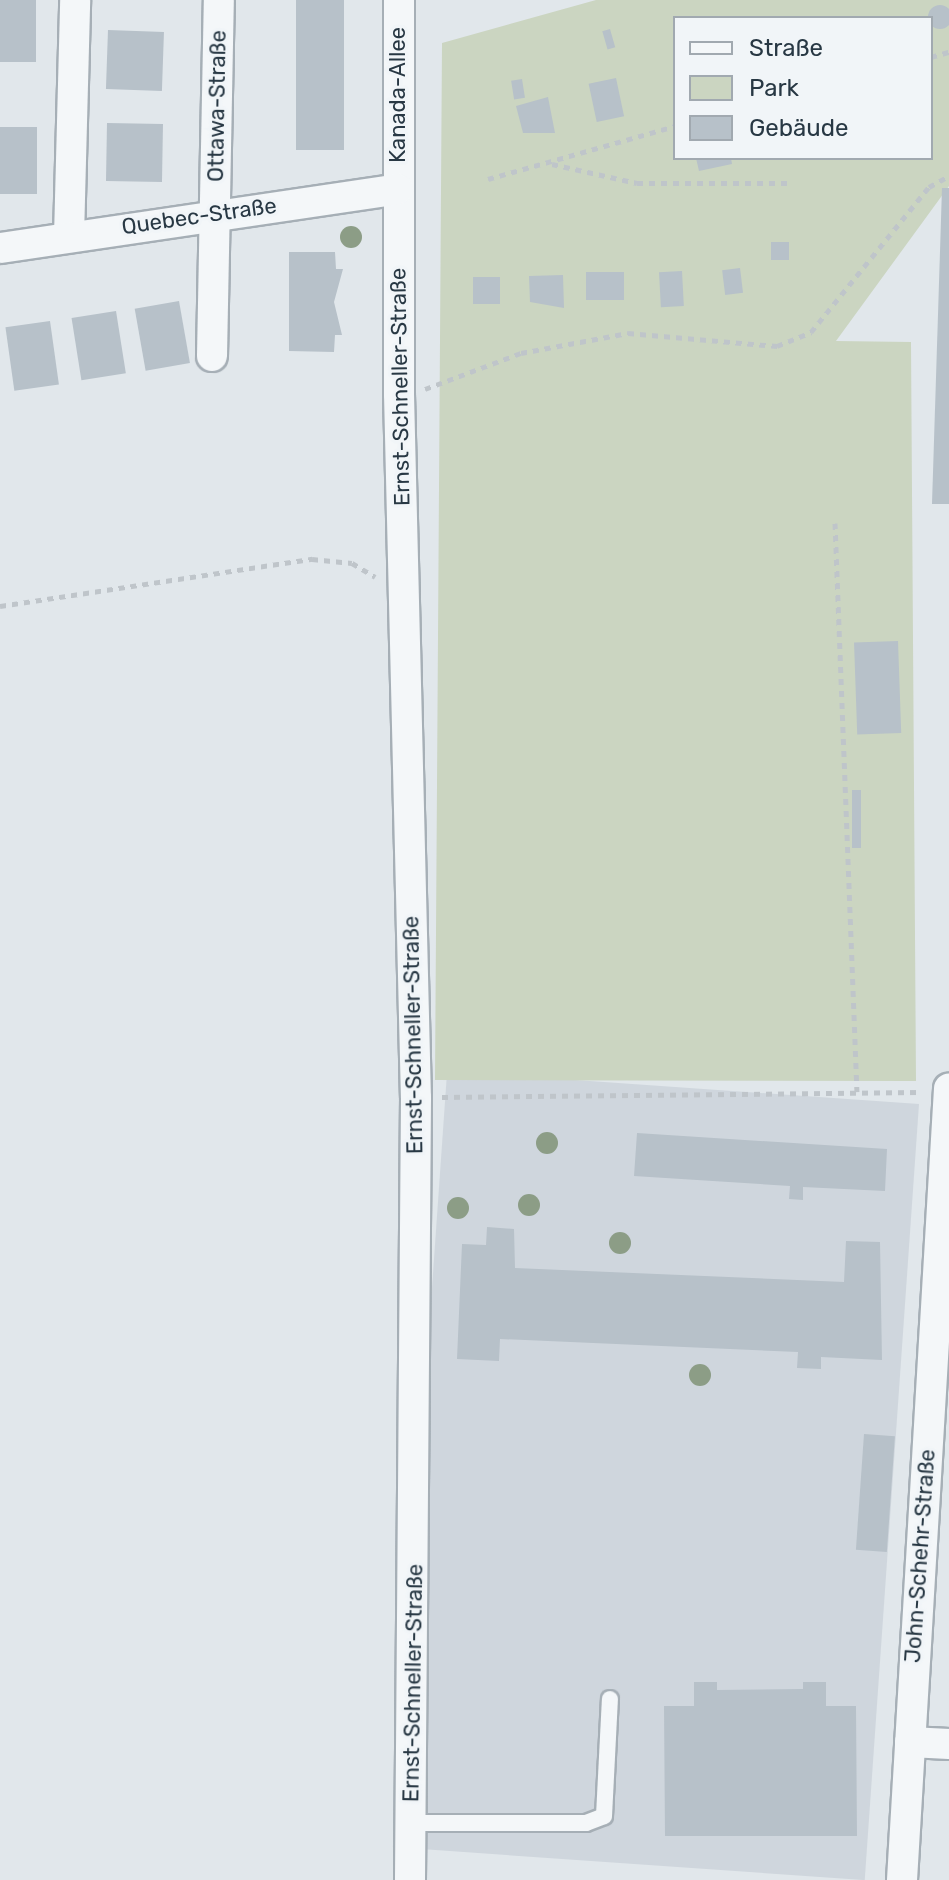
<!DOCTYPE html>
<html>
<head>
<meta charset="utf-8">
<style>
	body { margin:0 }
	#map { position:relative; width:949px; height:1880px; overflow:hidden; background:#e1e7eb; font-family:Rubik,sans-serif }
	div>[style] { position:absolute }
	.built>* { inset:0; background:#cfd6dd; transform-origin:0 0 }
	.green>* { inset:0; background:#cbd5c1 }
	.building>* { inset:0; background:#b7c1c9; transform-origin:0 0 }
	.round { border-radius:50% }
	.path>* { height:5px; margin-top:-2.5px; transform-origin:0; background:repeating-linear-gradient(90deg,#bfc5ca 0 6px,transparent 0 12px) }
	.roads { filter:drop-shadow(2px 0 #a6afb6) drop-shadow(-2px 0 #a6afb6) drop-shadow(0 2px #a6afb6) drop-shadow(0 -2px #a6afb6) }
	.service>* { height:16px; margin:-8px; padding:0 8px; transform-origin:8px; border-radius:8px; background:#f4f7f9 }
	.minor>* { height:30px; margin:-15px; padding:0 15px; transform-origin:15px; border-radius:15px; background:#f4f7f9 }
	.trees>* { width:22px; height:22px; margin:-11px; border-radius:50%; background:#8c9d86 }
	span { translate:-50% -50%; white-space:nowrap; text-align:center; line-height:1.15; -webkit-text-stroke:7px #f1f5f8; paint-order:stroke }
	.street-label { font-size:22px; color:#283844 }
	.legend { position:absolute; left:673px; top:16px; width:260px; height:144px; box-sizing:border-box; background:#f1f5f8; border:2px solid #a1a9b0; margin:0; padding:10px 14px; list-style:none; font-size:24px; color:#283844 }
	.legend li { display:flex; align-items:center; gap:16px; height:40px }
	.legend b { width:40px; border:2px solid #a1a9b0 }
</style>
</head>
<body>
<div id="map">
	<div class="built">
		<i style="left:919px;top:1104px;width:778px;height:473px;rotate:94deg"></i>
	</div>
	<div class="green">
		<i style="clip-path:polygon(evenodd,596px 0,949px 0,949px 186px,836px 341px,911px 342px,916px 1081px,435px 1080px,442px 43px,596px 0,675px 18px,931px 18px,931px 158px,675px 158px,675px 18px)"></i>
	</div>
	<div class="building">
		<i style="left:0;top:0;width:36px;height:62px"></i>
		<i style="left:296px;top:0;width:48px;height:150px"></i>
		<i class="round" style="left:928px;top:5px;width:24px;height:24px"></i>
		<i style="left:610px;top:29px;width:19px;height:8px;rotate:74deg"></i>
		<i style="left:108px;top:30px;width:56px;height:59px;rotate:2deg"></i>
		<i style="left:616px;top:78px;width:39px;height:28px;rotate:78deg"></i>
		<i style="left:522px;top:79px;width:19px;height:11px;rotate:81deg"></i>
		<i style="clip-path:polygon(548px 97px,555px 133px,523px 133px,516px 106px)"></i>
		<i style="left:107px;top:123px;width:56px;height:58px;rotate:1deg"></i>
		<i style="left:0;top:127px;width:37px;height:67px"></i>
		<i style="clip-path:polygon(696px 158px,731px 158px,732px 164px,699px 171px)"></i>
		<i style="clip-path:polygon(942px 188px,949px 188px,949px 504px,932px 504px)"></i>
		<i style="left:771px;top:242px;width:18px;height:18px"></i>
		<i style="clip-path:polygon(289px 252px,335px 252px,336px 269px,343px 269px,334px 302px,342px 335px,335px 335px,334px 352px,289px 351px)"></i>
		<i style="left:740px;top:268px;width:25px;height:18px;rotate:83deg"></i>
		<i style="left:682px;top:271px;width:35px;height:23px;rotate:87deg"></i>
		<i style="left:624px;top:272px;width:28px;height:38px;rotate:90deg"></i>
		<i style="clip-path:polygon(563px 275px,564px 308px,530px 302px,529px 276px)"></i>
		<i style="left:473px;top:277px;width:27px;height:27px"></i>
		<i style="left:179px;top:301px;width:63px;height:45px;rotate:80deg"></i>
		<i style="left:116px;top:311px;width:63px;height:45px;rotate:81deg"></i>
		<i style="left:50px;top:321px;width:64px;height:45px;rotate:82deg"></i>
		<i style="left:898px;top:641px;width:92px;height:44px;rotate:88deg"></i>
		<i style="left:852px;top:790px;width:9px;height:58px"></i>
		<i style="clip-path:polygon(637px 1133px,887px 1149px,885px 1191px,803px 1187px,803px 1200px,789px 1199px,790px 1186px,634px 1176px)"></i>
		<i style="clip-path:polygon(487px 1227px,514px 1229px,515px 1268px,844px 1282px,846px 1241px,880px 1242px,882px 1360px,821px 1357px,821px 1369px,797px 1368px,798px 1352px,500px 1339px,499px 1361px,457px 1359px,462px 1244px,486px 1245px)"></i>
		<i style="left:864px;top:1434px;width:31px;height:116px;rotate:4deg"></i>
		<i style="clip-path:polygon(694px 1682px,717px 1682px,717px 1690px,803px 1689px,803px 1682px,826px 1682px,826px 1706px,856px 1706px,857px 1836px,665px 1836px,664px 1706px,694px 1706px)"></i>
	</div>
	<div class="path">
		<i style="left:931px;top:57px;width:19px;rotate:-16deg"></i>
		<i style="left:552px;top:164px;width:87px;rotate:12.6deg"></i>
		<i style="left:637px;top:183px;width:156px"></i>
		<i style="left:488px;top:179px;width:194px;rotate:-15.8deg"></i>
		<i style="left:425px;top:389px;width:103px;rotate:-20.6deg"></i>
		<i style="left:521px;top:353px;width:109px;rotate:-10.6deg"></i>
		<i style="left:628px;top:333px;width:150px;rotate:5deg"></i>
		<i style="left:777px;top:346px;width:37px;rotate:-22deg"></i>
		<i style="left:811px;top:332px;width:187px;rotate:-50.9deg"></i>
		<i style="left:929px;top:187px;width:23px;rotate:-29deg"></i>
		<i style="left:835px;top:523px;width:569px;rotate:87.79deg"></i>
		<i style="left:0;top:606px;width:316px;rotate:-8.6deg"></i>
		<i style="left:312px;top:559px;width:40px;rotate:5.7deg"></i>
		<i style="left:352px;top:563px;width:27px;rotate:31deg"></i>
		<i style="left:442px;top:1097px;width:478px;rotate:-0.6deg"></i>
	</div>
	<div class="roads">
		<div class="service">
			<i style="left:411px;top:1823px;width:175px"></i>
			<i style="left:586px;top:1823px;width:19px;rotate:-21deg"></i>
			<i style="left:604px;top:1816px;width:117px;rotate:-87.1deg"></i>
		</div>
		<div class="minor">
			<i style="left:399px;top:0;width:394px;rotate:90deg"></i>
			<i style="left:399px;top:394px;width:704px;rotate:88.62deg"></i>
			<i style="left:416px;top:1098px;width:782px;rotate:90.44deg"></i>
			<i style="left:69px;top:237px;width:237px;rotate:-88.5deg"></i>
			<i style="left:0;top:248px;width:402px;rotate:-8.4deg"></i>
			<i style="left:212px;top:356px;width:356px;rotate:-88.9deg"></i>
			<i style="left:910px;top:1742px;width:39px;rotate:3deg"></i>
			<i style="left:902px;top:1880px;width:793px;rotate:-86.6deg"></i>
		</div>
	</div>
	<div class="trees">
		<i style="left:351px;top:237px"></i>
		<i style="left:547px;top:1143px"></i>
		<i style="left:529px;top:1205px"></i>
		<i style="left:458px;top:1208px"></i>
		<i style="left:620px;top:1243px"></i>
		<i style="left:700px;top:1375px"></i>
	</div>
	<div class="street-label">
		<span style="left:398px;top:95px;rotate:-90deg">Kanada-Allee</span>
		<span style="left:217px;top:106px;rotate:-89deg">Ottawa-Straße</span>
		<span style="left:199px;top:216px;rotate:-8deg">Quebec-Straße</span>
		<span style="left:400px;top:387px;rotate:-91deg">Ernst-Schneller-Straße</span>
		<span style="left:413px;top:1035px;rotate:-91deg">Ernst-Schneller-Straße</span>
		<span style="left:920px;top:1556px;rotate:-86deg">John-Schehr-Straße</span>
		<span style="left:413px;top:1683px;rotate:-89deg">Ernst-Schneller-Straße</span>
	</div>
	<ul class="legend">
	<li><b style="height:10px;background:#f4f7f9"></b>Straße</li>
	<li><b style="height:22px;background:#cbd5c1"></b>Park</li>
	<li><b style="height:22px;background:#b7c1c9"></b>Gebäude</li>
	</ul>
</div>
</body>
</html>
